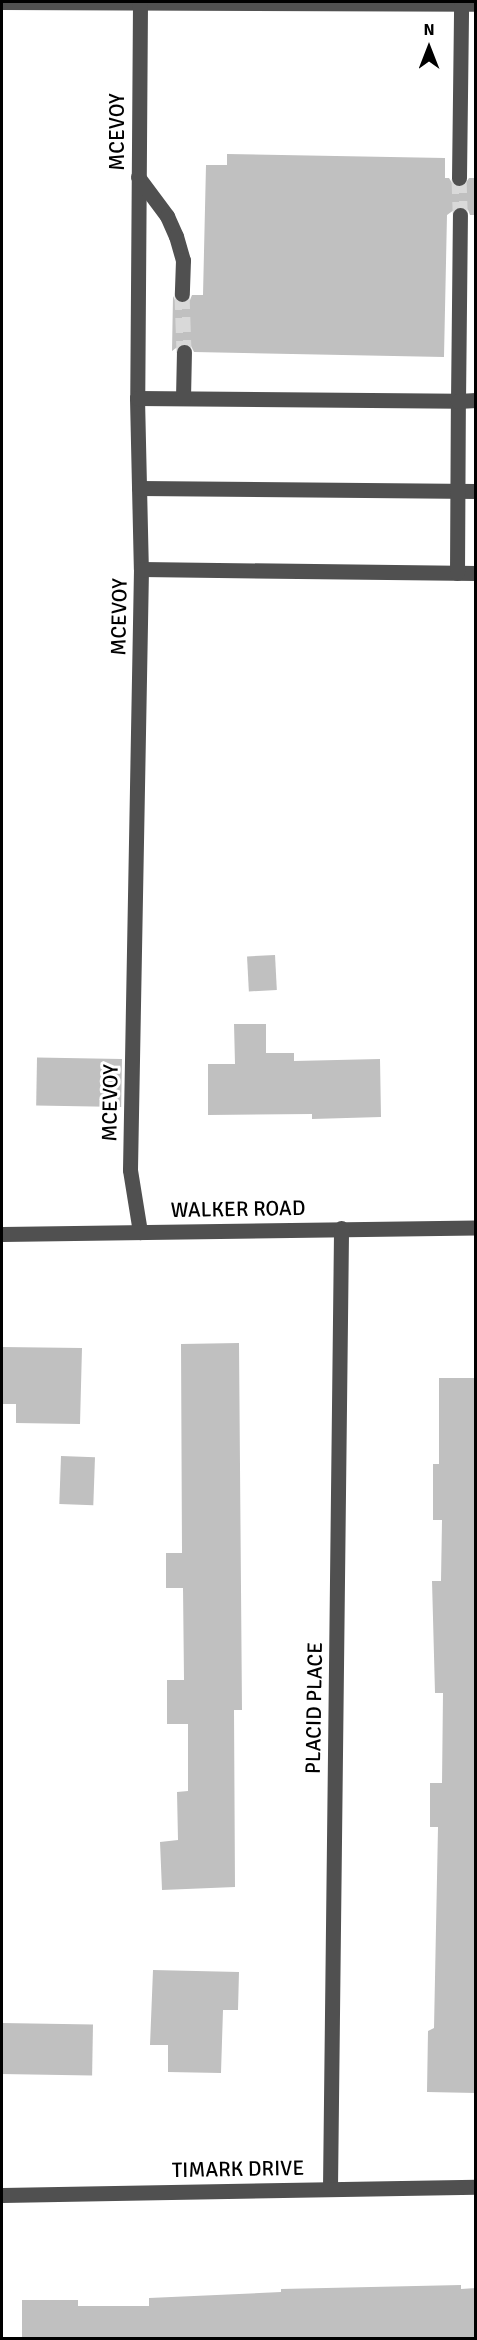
<!DOCTYPE html>
<html>
<head>
<meta charset="utf-8">
<style>
	body { margin:0 }
	#map { position:relative; width:477px; height:2340px; overflow:hidden; background:#fff; font-family:Signika,sans-serif }
	div>[style] { position:absolute }
	.building>* { inset:0; background:#c0c0c0; transform-origin:0 0 }
	.minor-tunnel>* { height:15px; margin-top:-7.5px; transform-origin:0; background:repeating-linear-gradient(90deg,#d9d9d9 0 15px,transparent 0 23px) }
	.minor>* { height:15px; margin:-7.5px; padding:0 7.5px; transform-origin:7.5px; border-radius:7.5px; background:#505050 }
	span { translate:-50% -50%; white-space:nowrap; text-align:center; line-height:1.15; -webkit-text-stroke:6px #fff; paint-order:stroke }
	.street-label { font-size:21px; color:#000 }
	.frame { position:absolute; inset:0; border:3px solid #000; pointer-events:none }
	.north { position:absolute; left:399px; top:18px; width:60px; height:60px; -webkit-text-stroke:4px #fff; paint-order:stroke; rotate:0deg; font-size:16px; font-weight:700; line-height:24px; text-align:center; color:#000 }
	.north::after { content:''; display:block; margin:auto; width:21px; height:27px; background:#000; clip-path:polygon(50% 0,100% 100%,50% 72%,0 100%) }
</style>
</head>
<body>
<div id="map">
	<div class="building">
		<i style="clip-path:polygon(227px 154px,445px 158px,445px 178px,449px 178px,454px 186px,463px 187px,469px 178px,476px 178px,476px 215px,470px 215px,468px 210px,461px 205px,447px 215px,444px 357px,194px 352px,190px 344px,184px 342px,172px 351px,173px 296px,176px 302px,182px 304px,190px 300px,192px 295px,203px 295px,206px 165px,227px 165px)"></i>
		<i style="left:275px;top:955px;width:35px;height:28px;rotate:87deg"></i>
		<i style="clip-path:polygon(234px 1024px,266px 1024px,266px 1053px,294px 1053px,294px 1061px,380px 1059px,381px 1117px,312px 1119px,312px 1114px,208px 1115px,208px 1064px,235px 1064px)"></i>
		<i style="left:122px;top:1059px;width:48px;height:85px;rotate:91deg"></i>
		<i style="clip-path:polygon(239px 1343px,242px 1710px,234px 1710px,235px 1887px,162px 1890px,160px 1842px,178px 1840px,177px 1792px,188px 1791px,188px 1724px,167px 1724px,167px 1680px,184px 1680px,183px 1588px,166px 1588px,166px 1553px,182px 1553px,181px 1344px)"></i>
		<i style="clip-path:polygon(2px 1347px,82px 1348px,80px 1424px,16px 1423px,16px 1404px,2px 1404px)"></i>
		<i style="clip-path:polygon(439px 1378px,476px 1378px,476px 2093px,427px 2092px,428px 2031px,434px 2028px,438px 1827px,430px 1827px,430px 1783px,442px 1783px,443px 1693px,435px 1693px,432px 1581px,441px 1581px,442px 1520px,433px 1520px,433px 1464px,439px 1464px)"></i>
		<i style="left:61px;top:1456px;width:34px;height:48px;rotate:2deg"></i>
		<i style="clip-path:polygon(153px 1970px,239px 1972px,238px 2010px,223px 2010px,221px 2073px,168px 2072px,168px 2045px,150px 2045px)"></i>
		<i style="left:2px;top:2023px;width:91px;height:51px;rotate:1deg"></i>
		<i style="clip-path:polygon(461px 2285px,461px 2289px,476px 2288px,476px 2338px,22px 2338px,22px 2300px,78px 2300px,78px 2306px,149px 2306px,149px 2298px,281px 2292px,281px 2289px)"></i>
	</div>
	<div class="minor-tunnel">
		<i style="left:459px;top:178px;width:37px;rotate:88deg"></i>
		<i style="left:182px;top:294px;width:58px;rotate:88deg"></i>
	</div>
	<div class="minor">
		<i style="left:2px;top:2px;width:474px;rotate:0.2deg"></i>
		<i style="left:140px;top:3px;width:395px;rotate:90.4deg"></i>
		<i style="left:137px;top:398px;width:171px;rotate:88.7deg"></i>
		<i style="left:141px;top:569px;width:601px;rotate:91.05deg"></i>
		<i style="left:130px;top:1170px;width:63px;rotate:80.8deg"></i>
		<i style="left:138px;top:177px;width:49px;rotate:53.4deg"></i>
		<i style="left:167px;top:216px;width:22px;rotate:66deg"></i>
		<i style="left:176px;top:236px;width:25px;rotate:74deg"></i>
		<i style="left:183px;top:260px;width:34px;rotate:92deg"></i>
		<i style="left:459px;top:178px;width:174px;rotate:-89.3deg"></i>
		<i style="left:137px;top:398px;width:321px;rotate:0.5deg"></i>
		<i style="left:458px;top:401px;width:186px;rotate:-89.4deg"></i>
		<i style="left:183px;top:398px;width:46px;rotate:-88.8deg"></i>
		<i style="left:139px;top:488px;width:337px;rotate:0.5deg"></i>
		<i style="left:141px;top:569px;width:335px;rotate:0.7deg"></i>
		<i style="left:457px;top:573px;width:172px;rotate:-89.7deg"></i>
		<i style="left:458px;top:401px;width:18px;rotate:-3deg"></i>
		<i style="left:2px;top:1234px;width:474px;rotate:-0.8deg"></i>
		<i style="left:330px;top:2188px;width:960px;rotate:-89.34deg"></i>
		<i style="left:2px;top:2195px;width:474px;rotate:-1deg"></i>
	</div>
	<div class="street-label">
		<span style="left:117px;top:132px;rotate:-90deg">MCEVOY</span>
		<span style="left:119px;top:617px;rotate:-89deg">MCEVOY</span>
		<span style="left:110px;top:1103px;rotate:-89deg">MCEVOY</span>
		<span style="left:238px;top:1209px;rotate:-1deg">WALKER ROAD</span>
		<span style="left:314px;top:1708px;rotate:-89deg">PLACID PLACE</span>
		<span style="left:238px;top:2169px;rotate:-1deg">TIMARK DRIVE</span>
	</div>
	<div class="frame"></div>
	<div class="north">N</div>
</div>
</body>
</html>
